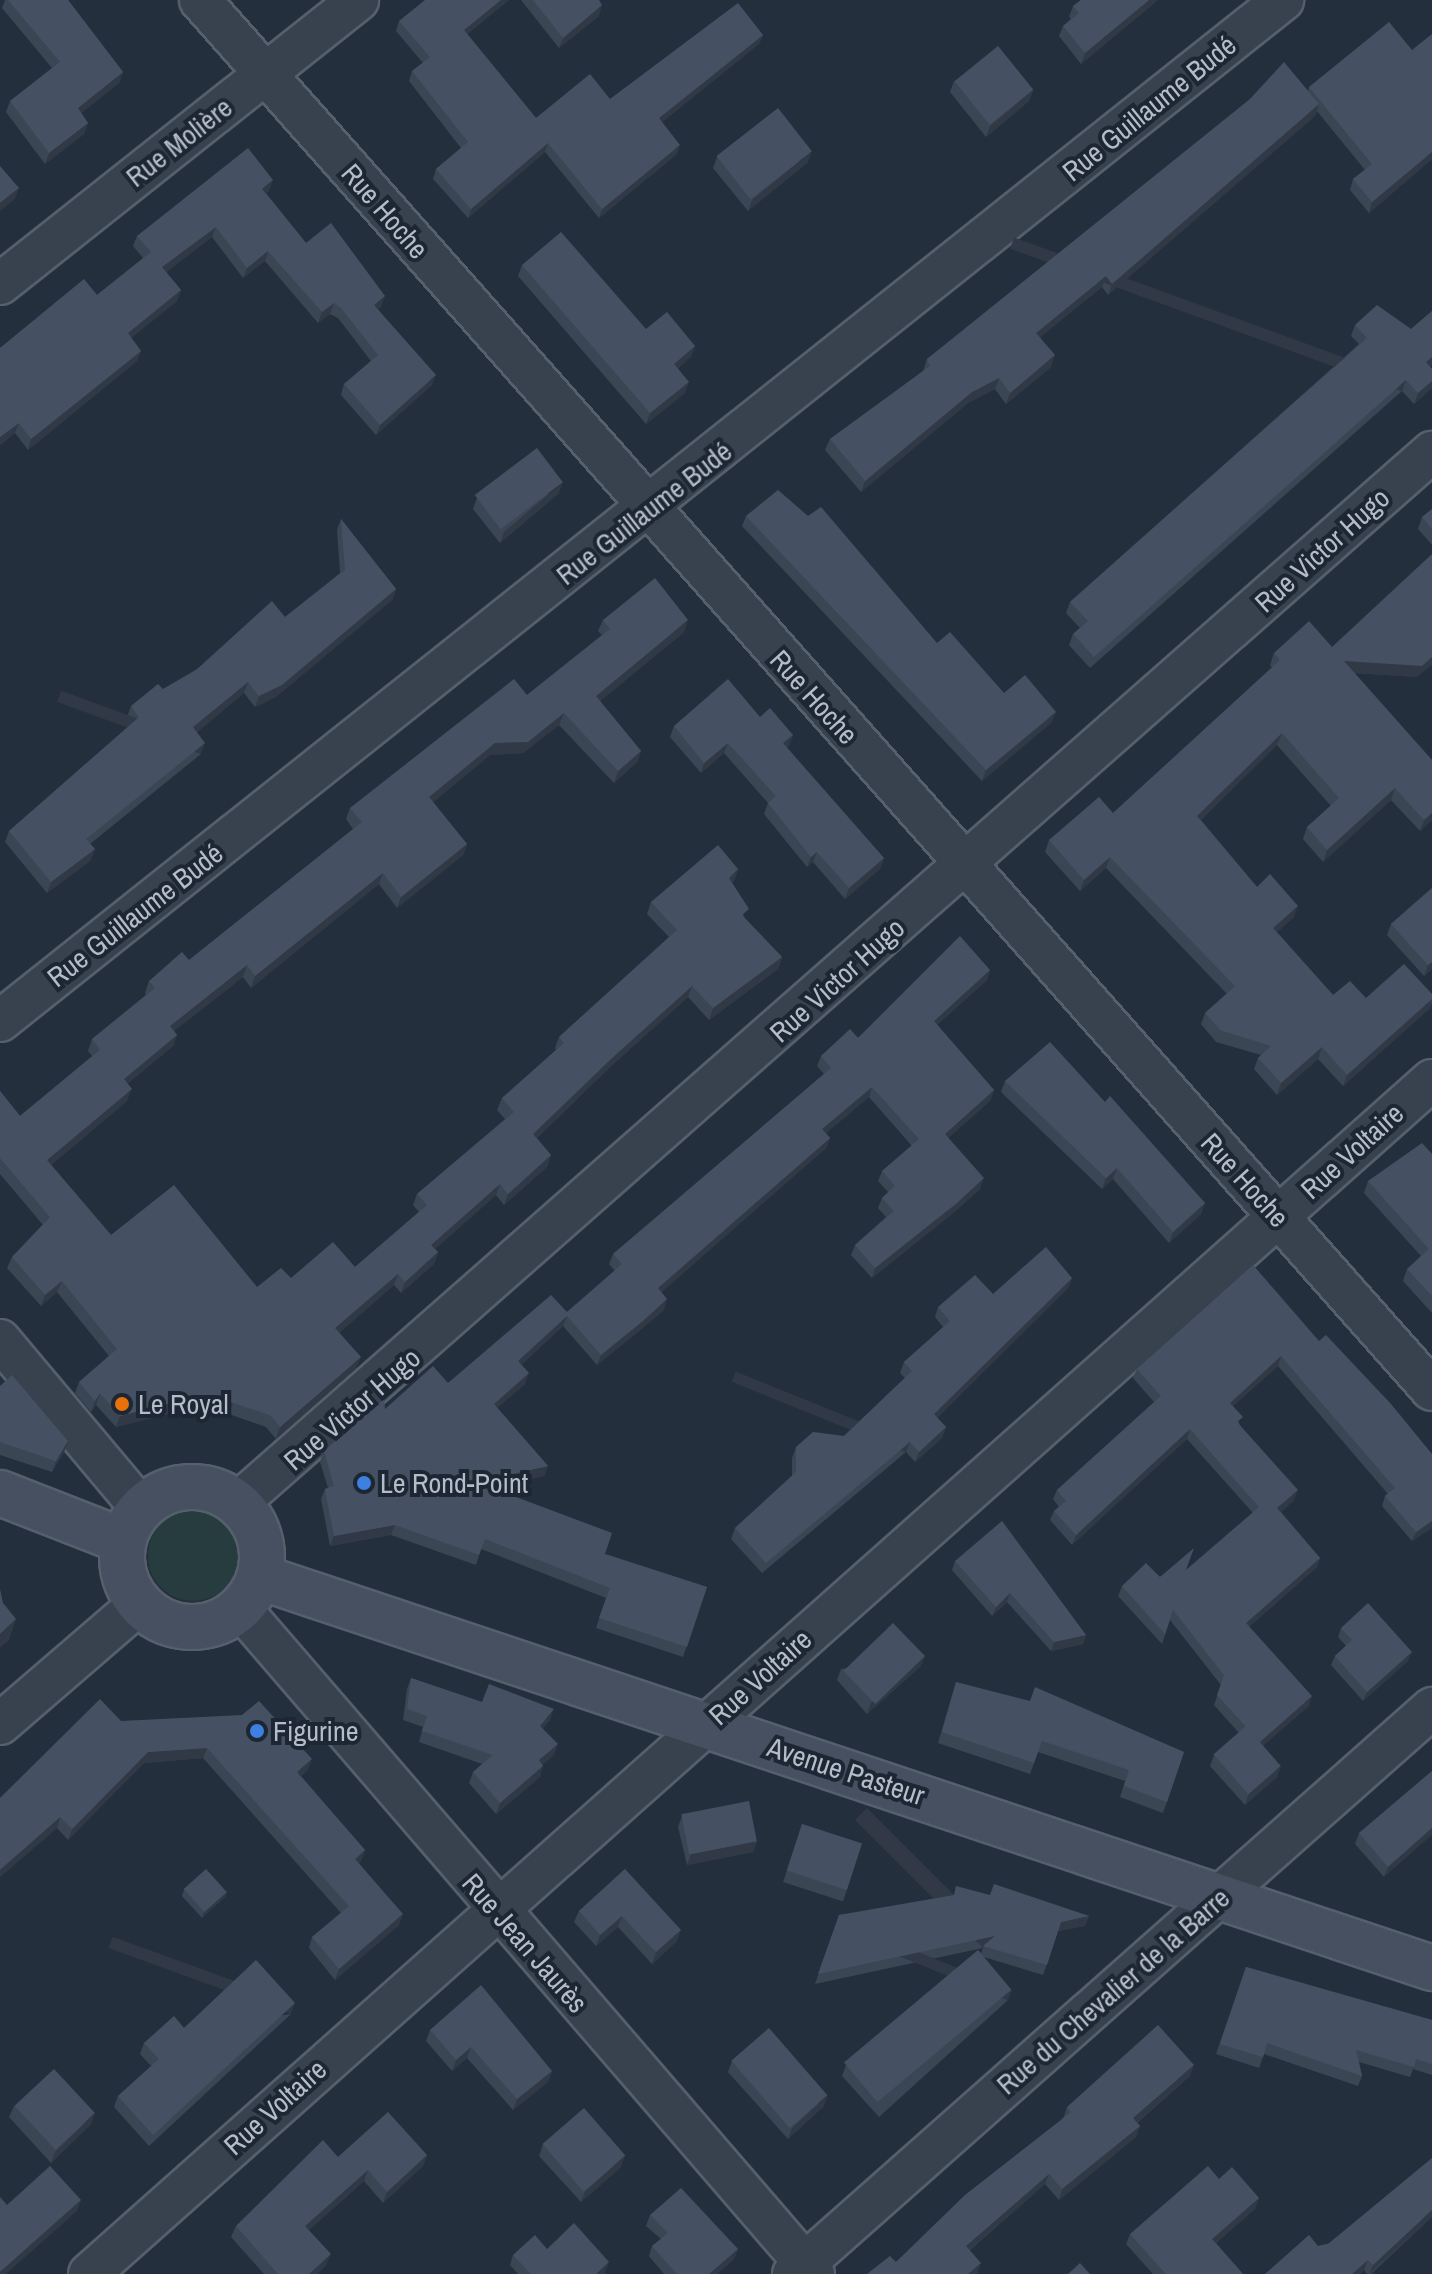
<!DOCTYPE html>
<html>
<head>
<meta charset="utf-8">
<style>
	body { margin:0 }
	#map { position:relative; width:1432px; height:2274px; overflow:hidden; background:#242f3e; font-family:"Archivo Narrow",sans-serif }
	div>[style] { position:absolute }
	.green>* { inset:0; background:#263c3f }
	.round { border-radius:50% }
	.roads { filter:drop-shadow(2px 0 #565f6c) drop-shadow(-2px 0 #565f6c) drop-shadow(0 2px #565f6c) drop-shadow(0 -2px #565f6c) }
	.street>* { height:40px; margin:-20px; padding:0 20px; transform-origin:20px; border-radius:20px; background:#38414e }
	.secondary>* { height:44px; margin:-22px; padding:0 22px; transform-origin:22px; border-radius:22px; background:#465061 }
	.secondary>.ring { margin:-22px; padding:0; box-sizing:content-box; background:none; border:44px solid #465061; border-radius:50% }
	.wall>* { inset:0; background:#3b4654; transform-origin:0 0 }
	.shaded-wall>* { inset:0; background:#303945; transform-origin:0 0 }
	.building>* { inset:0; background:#455162; transform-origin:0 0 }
	.dots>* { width:22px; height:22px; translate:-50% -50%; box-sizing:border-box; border:4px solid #1d2633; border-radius:50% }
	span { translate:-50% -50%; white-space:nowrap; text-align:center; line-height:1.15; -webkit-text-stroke:8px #1d2633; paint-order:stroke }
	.street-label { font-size:28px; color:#b4bcc9 }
	.poi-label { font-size:28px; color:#b4bcc9 }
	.left { translate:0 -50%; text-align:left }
</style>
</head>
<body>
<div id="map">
	<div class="green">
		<i class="round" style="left:148px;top:1511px;width:90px;height:90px"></i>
	</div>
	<div class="roads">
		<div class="street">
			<i style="left:200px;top:0;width:1857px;rotate:48.45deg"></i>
			<i style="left:0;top:284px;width:457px;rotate:-38.4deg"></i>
			<i style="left:0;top:1021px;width:1640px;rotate:-38.51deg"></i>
			<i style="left:0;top:1340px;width:219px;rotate:50deg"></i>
			<i style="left:238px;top:1503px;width:1591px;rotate:-41.36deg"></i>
			<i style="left:240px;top:1608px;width:879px;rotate:49.24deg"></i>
			<i style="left:0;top:1724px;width:184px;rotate:-40.8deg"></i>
			<i style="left:89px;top:2274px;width:1797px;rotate:-41.64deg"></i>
			<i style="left:793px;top:2274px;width:854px;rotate:-41.53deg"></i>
		</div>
		<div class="secondary">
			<i class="ring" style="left:122px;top:1487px;width:96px;height:96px"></i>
			<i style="left:0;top:1493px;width:132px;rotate:21.3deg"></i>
			<i style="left:260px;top:1577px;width:1236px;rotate:18.45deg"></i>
		</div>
	</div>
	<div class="wall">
		<i style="clip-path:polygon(5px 0,68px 0,123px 72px,119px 83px,81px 113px,88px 123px,84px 134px,45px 164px,6px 112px,10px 101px,52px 68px,2px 8px)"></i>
		<i style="clip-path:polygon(509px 0,467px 34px,536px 118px,610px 99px,763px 35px,759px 44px,662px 122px,677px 154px,599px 218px,545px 152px,468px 218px,433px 179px,436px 169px,461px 148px,409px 81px,412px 71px,423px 63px,396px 31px,399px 21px)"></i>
		<i style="clip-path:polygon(521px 0,599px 0,599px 16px,559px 48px)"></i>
		<i style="clip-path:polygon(1081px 0,1158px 0,1081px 64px,1059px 36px,1063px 26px,1071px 19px,1069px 17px,1073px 6px)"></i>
		<i style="clip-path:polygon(954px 81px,1033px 90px,1029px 101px,986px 137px,950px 92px)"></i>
		<i style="clip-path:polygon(1309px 87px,1432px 159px,1369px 213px,1350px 190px,1353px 179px,1365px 170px,1317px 111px,1315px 116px,1108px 295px,1102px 287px,1040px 337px,1051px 367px,1006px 404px,995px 389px,968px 403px,861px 492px,825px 450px,830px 439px,923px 371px,927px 359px,1308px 91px)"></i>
		<i style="clip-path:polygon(717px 157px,808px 162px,748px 211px,713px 168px)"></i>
		<i style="clip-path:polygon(269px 191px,266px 193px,306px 243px,381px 307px,378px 309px,432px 385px,376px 435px,341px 395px,344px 384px,371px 361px,338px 318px,330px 314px,318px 323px,265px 261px,243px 278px,212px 237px,166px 272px,181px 290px,177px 301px,131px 338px,141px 351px,137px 361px,28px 450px,15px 433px,0 445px,0 348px,97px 295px,143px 258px,133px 246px,137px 236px)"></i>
		<i style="clip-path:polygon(522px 265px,646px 329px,695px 346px,691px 357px,678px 368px,685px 393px,646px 424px,518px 276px)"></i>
		<i style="clip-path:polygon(1432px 311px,1432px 365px,1430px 366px,1432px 369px,1432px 388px,1414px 404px,1402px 391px,1090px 668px,1069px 645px,1073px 634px,1080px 628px,1066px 613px,1070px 602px,1359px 344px,1351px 336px,1355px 325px,1411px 329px)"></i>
		<i style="clip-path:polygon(559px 493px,500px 543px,473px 509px,477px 498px)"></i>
		<i style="clip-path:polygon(1432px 509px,1432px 545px,1418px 529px,1422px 517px)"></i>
		<i style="clip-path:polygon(746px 516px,937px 643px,1004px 693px,1052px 722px,982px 781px,742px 526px)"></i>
		<i style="clip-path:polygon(341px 519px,396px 589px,392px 600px,277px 696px,255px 707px,244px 693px,197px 732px,201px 754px,90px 844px,95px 849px,90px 861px,47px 893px,5px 842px,9px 831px,132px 724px,127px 717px,131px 706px,163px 689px,285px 617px,340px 573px,337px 530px)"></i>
		<i style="clip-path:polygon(603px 620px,684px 632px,600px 701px,641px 751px,637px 762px,614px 783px,559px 725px,523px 753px,490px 755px,433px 802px,467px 844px,463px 855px,397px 908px,379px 884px,251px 988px,243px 977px,174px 1031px,177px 1035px,173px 1046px,127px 1084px,127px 1101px,51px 1165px,111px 1235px,257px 1287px,291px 1278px,355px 1267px,419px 1212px,413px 1205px,417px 1194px,505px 1119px,497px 1110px,502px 1098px,556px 1050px,555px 1048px,559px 1037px,669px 937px,647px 914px,651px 902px,738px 869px,734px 881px,732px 883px,745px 919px,782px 957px,778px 969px,709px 1020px,688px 997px,608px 1069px,537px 1138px,551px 1155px,547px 1167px,504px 1205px,496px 1195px,435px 1249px,438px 1252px,434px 1264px,401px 1293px,394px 1285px,339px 1333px,356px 1368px,276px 1439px,266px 1427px,229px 1414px,187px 1409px,116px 1427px,96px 1405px,91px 1412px,75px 1393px,79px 1382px,109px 1356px,57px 1292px,41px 1306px,7px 1268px,12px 1257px,43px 1225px,0 1174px,0 1091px,20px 1116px,92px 1056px,88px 1051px,92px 1039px,146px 995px,145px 993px,149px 981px,189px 960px,353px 829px,346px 819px,350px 808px,527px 695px,602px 635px,598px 631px)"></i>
		<i style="clip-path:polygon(1332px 647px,1417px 677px,1355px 673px,1432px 820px,1420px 831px,1391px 800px,1323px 862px,1303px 839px,1307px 827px,1331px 806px,1277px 745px,1201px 820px,1257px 887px,1294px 917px,1277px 932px,1333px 995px,1366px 998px,1432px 994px,1432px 1003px,1430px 1008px,1343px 1086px,1318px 1059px,1277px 1095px,1254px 1069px,1258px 1058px,1261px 1055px,1216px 1042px,1201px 1024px,1205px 1013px,1227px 994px,1106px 868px,1080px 891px,1045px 852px,1049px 840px,1113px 813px,1272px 668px,1270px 665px,1274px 653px)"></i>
		<i style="clip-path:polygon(760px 717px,793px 735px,789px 746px,787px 748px,884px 858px,880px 869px,845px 899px,813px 862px,807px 867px,764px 814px,768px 803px,724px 753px,701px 773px,670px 737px,674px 726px)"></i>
		<i style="clip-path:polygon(1432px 888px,1432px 969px,1424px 976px,1387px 935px,1391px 924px)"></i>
		<i style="clip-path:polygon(990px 970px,987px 980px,937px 1025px,994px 1090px,990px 1101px,948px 1138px,980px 1189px,953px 1213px,872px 1278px,851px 1255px,855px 1245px,886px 1217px,878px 1208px,882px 1198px,888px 1192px,878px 1181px,882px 1171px,912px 1146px,869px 1097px,826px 1133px,830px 1138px,826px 1148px,661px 1292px,664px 1310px,639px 1331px,597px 1365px,563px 1326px,521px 1365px,525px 1384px,497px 1408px,548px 1466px,544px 1476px,492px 1488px,605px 1554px,707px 1587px,683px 1657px,596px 1628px,606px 1598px,481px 1549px,476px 1565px,391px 1535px,330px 1546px,321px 1499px,325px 1489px,328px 1488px,320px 1462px,324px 1451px,385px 1409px,448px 1383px,567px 1312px,615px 1271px,609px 1264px,613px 1254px,824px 1074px,817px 1066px,821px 1056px)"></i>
		<i style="clip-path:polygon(1005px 1081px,1105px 1102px,1205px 1203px,1201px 1214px,1169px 1243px,1113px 1179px,1102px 1189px,1001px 1092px)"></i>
		<i style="clip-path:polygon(1432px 1154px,1432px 1313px,1403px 1281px,1407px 1269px,1421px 1256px,1364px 1193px,1368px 1181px)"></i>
		<i style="clip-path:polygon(1253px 1265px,1432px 1528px,1412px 1541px,1382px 1506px,1385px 1496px,1388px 1494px,1278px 1366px,1233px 1406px,1240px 1425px,1294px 1500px,1281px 1512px,1320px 1558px,1317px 1567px,1249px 1627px,1309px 1706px,1263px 1745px,1277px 1777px,1245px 1805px,1210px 1766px,1214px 1755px,1239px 1733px,1214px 1705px,1221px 1685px,1170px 1620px,1162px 1644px,1118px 1596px,1122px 1586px,1186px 1570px,1253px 1513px,1187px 1439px,1072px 1545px,1050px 1520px,1054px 1511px,1059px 1507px,1053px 1499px,1057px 1490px,1154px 1402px,1133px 1378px,1137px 1369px)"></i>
		<i style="clip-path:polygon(1072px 1278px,1068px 1288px,937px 1418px,946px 1427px,942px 1438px,915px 1462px,906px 1452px,762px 1573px,731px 1539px,735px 1528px,792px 1476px,792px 1458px,796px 1447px,844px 1436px,905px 1378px,900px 1373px,904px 1362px,943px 1327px,935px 1317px,938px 1307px)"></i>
		<i style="clip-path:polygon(0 1386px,68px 1441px,64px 1452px,52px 1472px,0 1455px)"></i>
		<i style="clip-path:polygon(955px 1561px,1086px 1635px,1083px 1644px,1051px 1651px,1007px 1602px,992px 1616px,952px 1570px)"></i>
		<i style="clip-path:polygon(1341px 1628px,1408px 1661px,1363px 1701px,1331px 1665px,1335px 1656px,1346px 1646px,1338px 1637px)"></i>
		<i style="clip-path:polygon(925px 1656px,920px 1667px,867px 1714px,837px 1680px,841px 1669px)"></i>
		<i style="clip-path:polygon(411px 1678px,482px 1702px,550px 1720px,543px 1728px,554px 1755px,542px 1765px,540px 1777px,496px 1814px,469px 1783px,473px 1772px,482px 1764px,419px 1742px,423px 1727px,403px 1720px,407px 1689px)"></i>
		<i style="clip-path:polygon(956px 1682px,1184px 1752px,1163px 1813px,1120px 1797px,1125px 1781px,1038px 1752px,1030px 1774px,938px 1743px)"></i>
		<i style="clip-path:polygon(121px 1721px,308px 1770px,301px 1776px,365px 1850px,361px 1861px,359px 1863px,399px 1925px,335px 1980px,309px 1948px,312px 1937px,341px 1913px,203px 1758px,144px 1763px,68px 1840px,57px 1828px,0 1877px)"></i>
		<i style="clip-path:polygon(1432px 1771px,1384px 1877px,1355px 1844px,1359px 1833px)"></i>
		<i style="clip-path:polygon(682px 1816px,757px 1841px,753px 1852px,687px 1865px,678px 1827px)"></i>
		<i style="left:802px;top:1824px;width:63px;height:61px;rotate:18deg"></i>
		<i style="clip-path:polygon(625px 1869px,677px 1941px,652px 1964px,618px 1927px,596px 1946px,574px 1922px,579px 1911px)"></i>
		<i style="clip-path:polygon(184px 1890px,227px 1892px,225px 1897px,202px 1918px,182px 1896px)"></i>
		<i style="clip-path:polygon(990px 1895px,1089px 1916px,1085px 1926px,1058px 1931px,1043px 1975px,984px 1957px,1008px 2000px,879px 2117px,842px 2076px,846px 2065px,981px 1953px,983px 1948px,815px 1984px,839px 1915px)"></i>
		<i style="clip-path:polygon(1246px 1967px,1432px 2020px,1432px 2075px,1413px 2069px,1410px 2077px,1359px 2062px,1362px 2076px,1358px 2086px,1264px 2054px,1259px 2068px,1216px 2054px)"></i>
		<i style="clip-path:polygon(291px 2014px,149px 2146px,114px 2107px,118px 2096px,151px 2066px,140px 2054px,144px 2043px,184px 2028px)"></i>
		<i style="clip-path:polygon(430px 2030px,552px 2071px,548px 2082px,513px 2110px,467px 2058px,452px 2071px,426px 2041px)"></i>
		<i style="clip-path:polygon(732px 2061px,824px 2106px,788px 2139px,728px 2072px)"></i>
		<i style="clip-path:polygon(1190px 2076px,1137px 2123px,1140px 2126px,1136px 2137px,1059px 2200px,1045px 2184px,970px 2250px,978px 2273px,977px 2274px,867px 2274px,896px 2262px,1063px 2119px,1067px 2107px)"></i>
		<i style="clip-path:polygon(14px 2106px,91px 2124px,51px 2163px,9px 2117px)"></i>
		<i style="clip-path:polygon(543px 2144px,621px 2167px,581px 2202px,539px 2156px)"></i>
		<i style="clip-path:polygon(427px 2155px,423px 2166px,383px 2203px,364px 2181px,309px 2230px,326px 2265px,317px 2274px,264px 2274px,231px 2237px,236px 2226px,338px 2157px)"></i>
		<i style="clip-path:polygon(1219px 2179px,1259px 2198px,1255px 2209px,1216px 2243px,1243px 2274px,1153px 2274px,1126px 2244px,1130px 2234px)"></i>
		<i style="clip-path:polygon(650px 2215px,738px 2249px,734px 2259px,717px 2274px,664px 2274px,649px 2256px,652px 2246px,661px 2239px,646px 2226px)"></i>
		<i style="clip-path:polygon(1432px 2217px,1371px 2274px,1367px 2274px,1364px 2270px,1360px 2274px,1265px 2274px,1318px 2246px)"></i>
		<i style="clip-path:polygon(547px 2249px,605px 2273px,604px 2274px,518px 2274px,510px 2265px,513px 2255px)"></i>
	</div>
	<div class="shaded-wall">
		<i style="clip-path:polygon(501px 0,509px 0,460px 39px,464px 30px)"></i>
		<i style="clip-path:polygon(1149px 0,1158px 0,1081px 64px,1085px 53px)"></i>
		<i style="clip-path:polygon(602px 5px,599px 16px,559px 48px,563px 38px)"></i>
		<i style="clip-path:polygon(763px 35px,759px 44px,656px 127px,659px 118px)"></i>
		<i style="clip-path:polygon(123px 72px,119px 83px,74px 119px,78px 108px)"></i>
		<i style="clip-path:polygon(1033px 90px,1029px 101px,986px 137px,990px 126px)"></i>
		<i style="clip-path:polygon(1319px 104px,1315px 116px,1108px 295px,1112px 284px)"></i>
		<i style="clip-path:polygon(88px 123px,84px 134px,45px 164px,49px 153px)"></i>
		<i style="clip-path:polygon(548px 143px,545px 152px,468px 218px,471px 209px)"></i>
		<i style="clip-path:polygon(680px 145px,677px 154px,599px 218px,602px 209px)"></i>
		<i style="clip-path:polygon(812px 151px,808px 162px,748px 211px,752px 200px)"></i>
		<i style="clip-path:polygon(1432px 152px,1432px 159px,1369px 213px,1372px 202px)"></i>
		<i style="clip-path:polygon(273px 180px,269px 191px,258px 199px,262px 189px)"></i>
		<i style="clip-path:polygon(19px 188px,15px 199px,0 211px,0 203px)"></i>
		<i style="clip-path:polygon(216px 227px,212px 237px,159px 278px,162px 267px)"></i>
		<i style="clip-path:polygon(268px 251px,265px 261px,243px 278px,247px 268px)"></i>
		<i style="clip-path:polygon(1106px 276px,1102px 287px,1032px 344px,1036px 333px)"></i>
		<i style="clip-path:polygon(181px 290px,177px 301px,124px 344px,128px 333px)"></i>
		<i style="clip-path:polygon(385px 296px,381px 307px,371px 315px,374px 305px)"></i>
		<i style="clip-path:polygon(334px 303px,330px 314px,318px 323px,322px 312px)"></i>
		<i style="clip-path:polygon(695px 346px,691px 357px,670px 375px,674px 364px)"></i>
		<i style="clip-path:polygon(141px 351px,137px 361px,28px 450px,31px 439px)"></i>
		<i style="clip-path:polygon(1055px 355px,1051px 367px,1006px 404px,1010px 393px)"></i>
		<i style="clip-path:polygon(1432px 357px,1432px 365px,1422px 373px,1426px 362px)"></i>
		<i style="clip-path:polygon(436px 375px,432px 385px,376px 435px,380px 425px)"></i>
		<i style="clip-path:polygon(999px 378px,995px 389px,968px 403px,861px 492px,865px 481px,972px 392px)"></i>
		<i style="left:1406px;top:380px;width:12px;height:417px;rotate:110deg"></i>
		<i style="clip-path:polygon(1432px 381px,1432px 388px,1414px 404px,1418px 393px)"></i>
		<i style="clip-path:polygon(689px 382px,685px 393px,646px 424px,650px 413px)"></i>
		<i style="clip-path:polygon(19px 423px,15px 433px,0 445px,0 437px)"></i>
		<i style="clip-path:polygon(563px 482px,559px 493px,500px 543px,504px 532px)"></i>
		<i style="clip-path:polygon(396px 589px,392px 600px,277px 696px,255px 707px,259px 696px)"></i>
		<i style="clip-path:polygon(688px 620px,684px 632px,592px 708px,596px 696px)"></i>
		<i style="clip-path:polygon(1432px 657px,1432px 665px,1417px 677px,1340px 672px,1344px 661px)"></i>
		<i style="clip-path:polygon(248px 682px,244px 693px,189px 738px,193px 727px)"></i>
		<i style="clip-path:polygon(1056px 712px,1052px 722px,982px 781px,986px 770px)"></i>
		<i style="clip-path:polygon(564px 713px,559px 725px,523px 753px,490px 755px,425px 809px,429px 797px,495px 743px)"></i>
		<i style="clip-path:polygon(1282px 733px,1277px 745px,1193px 828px,1197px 816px)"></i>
		<i style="clip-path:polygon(793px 735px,789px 746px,779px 754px,783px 743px)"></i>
		<i style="left:205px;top:743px;width:12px;height:153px;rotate:110deg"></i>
		<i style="clip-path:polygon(728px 743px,724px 753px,701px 773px,704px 763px)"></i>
		<i style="clip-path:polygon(641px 751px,637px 762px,614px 783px,618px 771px)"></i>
		<i style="clip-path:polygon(1395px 788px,1391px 800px,1323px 862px,1327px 850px)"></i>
		<i style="clip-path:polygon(1432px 813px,1432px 820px,1420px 831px,1424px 820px)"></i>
		<i style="clip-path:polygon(467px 844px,463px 855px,397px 908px,401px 897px)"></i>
		<i style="clip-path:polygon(95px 849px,90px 861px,47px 893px,51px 882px)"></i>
		<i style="clip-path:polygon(817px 852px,813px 862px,807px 867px,811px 857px)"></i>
		<i style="clip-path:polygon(1110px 857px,1106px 868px,1080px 891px,1084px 880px)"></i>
		<i style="clip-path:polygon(884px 858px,880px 869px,845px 899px,849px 888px)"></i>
		<i style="clip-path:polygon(738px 869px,734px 881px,724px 889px,729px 878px)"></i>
		<i style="clip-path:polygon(383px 873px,379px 884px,251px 988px,255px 976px)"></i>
		<i style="clip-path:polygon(1298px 906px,1294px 917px,1269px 940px,1273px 928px)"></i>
		<i style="clip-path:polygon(782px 957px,778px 969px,709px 1020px,713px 1008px)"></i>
		<i style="clip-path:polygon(1432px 962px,1432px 969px,1424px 976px,1428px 965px)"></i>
		<i style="clip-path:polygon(247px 965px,243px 977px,166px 1037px,170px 1026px)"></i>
		<i style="clip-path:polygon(990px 970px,987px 980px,930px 1031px,934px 1021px)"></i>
		<i style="clip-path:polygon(692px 986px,688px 997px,608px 1069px,529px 1146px,533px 1134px,612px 1058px)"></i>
		<i style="clip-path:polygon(1432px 999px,1430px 1008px,1343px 1086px,1347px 1075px)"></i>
		<i style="clip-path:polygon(177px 1035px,173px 1046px,119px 1091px,124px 1079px)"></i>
		<i style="clip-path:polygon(1322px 1047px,1318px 1059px,1277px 1095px,1281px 1083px)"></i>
		<i style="clip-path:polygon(872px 1087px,869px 1097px,819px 1139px,822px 1129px)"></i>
		<i style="clip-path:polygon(132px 1089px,127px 1101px,43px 1172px,47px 1160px)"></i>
		<i style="clip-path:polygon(994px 1090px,990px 1101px,941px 1144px,945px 1134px)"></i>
		<i style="clip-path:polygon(830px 1138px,826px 1148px,654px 1299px,658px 1288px)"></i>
		<i style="clip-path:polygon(551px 1155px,547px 1167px,504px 1205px,508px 1194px)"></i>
		<i style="clip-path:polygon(1117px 1168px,1113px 1179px,1102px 1189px,1106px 1178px)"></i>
		<i style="clip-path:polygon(984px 1178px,980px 1189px,953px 1213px,872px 1278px,875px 1268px)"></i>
		<i style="clip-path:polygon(500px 1184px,496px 1195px,427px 1256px,431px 1245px)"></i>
		<i style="clip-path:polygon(1205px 1203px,1201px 1214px,1169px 1243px,1173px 1232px)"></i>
		<i style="clip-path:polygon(438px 1252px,434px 1264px,401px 1293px,405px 1282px)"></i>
		<i style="clip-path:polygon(398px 1274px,394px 1285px,331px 1340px,335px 1328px)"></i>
		<i style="clip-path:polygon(1072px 1278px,1068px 1288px,930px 1425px,934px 1414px)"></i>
		<i style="clip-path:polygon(62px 1281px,57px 1292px,41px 1306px,45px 1295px)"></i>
		<i style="clip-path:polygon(667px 1299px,664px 1310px,639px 1331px,597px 1365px,601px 1355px)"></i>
		<i style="clip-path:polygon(567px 1316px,563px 1326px,514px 1371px,518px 1361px)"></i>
		<i style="clip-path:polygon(1281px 1356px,1278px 1366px,1226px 1412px,1230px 1403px)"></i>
		<i style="clip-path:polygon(361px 1357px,356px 1368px,276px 1439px,280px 1427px)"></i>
		<i style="clip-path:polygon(529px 1373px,525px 1384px,490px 1414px,494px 1404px)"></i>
		<i style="clip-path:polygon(100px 1393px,96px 1405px,91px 1412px,95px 1401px)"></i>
		<i style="clip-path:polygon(191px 1398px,233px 1403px,229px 1414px,187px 1409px,116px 1427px,120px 1416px)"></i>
		<i style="clip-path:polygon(946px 1427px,942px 1438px,915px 1462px,919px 1452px)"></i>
		<i style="clip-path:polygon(1190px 1429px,1187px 1439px,1072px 1545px,1076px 1535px)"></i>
		<i style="clip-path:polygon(68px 1441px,64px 1452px,52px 1472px,56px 1461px)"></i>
		<i style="left:910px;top:1442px;width:11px;height:188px;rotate:112deg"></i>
		<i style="clip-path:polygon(548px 1466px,544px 1476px,472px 1492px,476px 1482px)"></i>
		<i style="clip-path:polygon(1298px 1490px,1294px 1500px,1274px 1518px,1277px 1508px)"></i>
		<i style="clip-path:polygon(1432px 1521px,1432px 1528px,1412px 1541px,1416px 1532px)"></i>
		<i style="clip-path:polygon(395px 1525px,391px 1535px,330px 1546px,334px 1536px)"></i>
		<i style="clip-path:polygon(1320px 1558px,1317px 1567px,1242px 1633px,1246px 1623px)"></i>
		<i style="clip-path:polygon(1010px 1593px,1007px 1602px,992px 1616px,996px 1607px)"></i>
		<i style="clip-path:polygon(16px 1619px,9px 1640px,0 1648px,0 1634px)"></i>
		<i style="clip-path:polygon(1086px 1635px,1083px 1644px,1051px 1651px,1054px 1642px)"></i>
		<i style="clip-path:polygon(1412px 1652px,1408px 1661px,1363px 1701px,1367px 1692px)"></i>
		<i style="clip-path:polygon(925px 1656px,920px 1667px,867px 1714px,871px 1703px)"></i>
		<i style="clip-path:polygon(1312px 1696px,1309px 1706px,1256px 1752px,1259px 1742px)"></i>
		<i style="clip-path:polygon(554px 1709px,550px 1720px,536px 1736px,540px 1726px)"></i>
		<i style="clip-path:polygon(558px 1744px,554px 1755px,535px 1771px,539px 1760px)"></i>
		<i style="clip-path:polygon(207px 1748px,203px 1758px,144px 1763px,68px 1840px,72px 1829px,148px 1752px)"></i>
		<i style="clip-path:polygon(312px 1759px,308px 1770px,293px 1783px,297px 1772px)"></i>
		<i style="clip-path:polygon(543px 1766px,540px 1777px,496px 1814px,500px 1803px)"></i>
		<i style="clip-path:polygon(1281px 1766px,1277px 1777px,1245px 1805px,1249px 1793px)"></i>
		<i style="clip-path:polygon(60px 1817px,57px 1828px,0 1877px,0 1870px)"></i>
		<i style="clip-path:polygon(1432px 1828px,1432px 1835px,1384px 1877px,1388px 1867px)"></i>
		<i style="clip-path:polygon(757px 1841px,753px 1852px,687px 1865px,691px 1854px)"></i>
		<i style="clip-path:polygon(365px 1850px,361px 1861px,351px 1870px,355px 1859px)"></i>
		<i style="clip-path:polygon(227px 1892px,225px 1897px,202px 1918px,204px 1912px)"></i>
		<i style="clip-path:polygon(403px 1914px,399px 1925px,335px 1980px,339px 1969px)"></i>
		<i style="clip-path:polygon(622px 1916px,618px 1927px,596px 1946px,600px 1935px)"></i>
		<i style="clip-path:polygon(1089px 1916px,1085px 1926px,1058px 1931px,1061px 1922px)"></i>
		<i style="clip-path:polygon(681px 1930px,677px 1941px,652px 1964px,656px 1952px)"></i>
		<i style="left:995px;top:1936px;width:17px;height:181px;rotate:135deg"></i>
		<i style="left:1012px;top:1990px;width:11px;height:174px;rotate:112deg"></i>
		<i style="left:295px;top:2003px;width:12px;height:194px;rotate:110deg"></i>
		<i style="clip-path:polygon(471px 2047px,467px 2058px,452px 2071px,456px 2060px)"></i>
		<i style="clip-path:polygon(1194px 2065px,1190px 2076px,1129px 2129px,1133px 2118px)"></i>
		<i style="clip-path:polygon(552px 2071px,548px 2082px,513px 2110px,517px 2099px)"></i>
		<i style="clip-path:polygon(828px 2095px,824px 2106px,788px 2139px,792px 2128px)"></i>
		<i style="clip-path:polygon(95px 2113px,91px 2124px,51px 2163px,55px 2152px)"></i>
		<i style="clip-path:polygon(1140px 2126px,1136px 2137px,1059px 2200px,1062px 2189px)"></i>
		<i style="clip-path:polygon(427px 2155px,423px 2166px,383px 2203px,387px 2192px)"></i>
		<i style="clip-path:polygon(625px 2156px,621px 2167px,581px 2202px,585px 2191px)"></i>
		<i style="clip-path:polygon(368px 2170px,364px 2181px,301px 2237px,305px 2226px)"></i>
		<i style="clip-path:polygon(1049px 2174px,1045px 2184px,962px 2256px,966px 2246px)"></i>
		<i style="clip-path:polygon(1259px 2198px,1255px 2209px,1208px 2250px,1212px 2239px)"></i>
		<i style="clip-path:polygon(81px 2200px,77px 2211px,6px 2274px,0 2274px,0 2272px)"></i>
		<i style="clip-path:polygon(1432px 2210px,1432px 2217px,1369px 2274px,1373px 2265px)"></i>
		<i style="clip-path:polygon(738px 2249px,734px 2259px,717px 2274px,709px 2274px)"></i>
		<i style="clip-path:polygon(331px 2254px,326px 2265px,317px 2274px,309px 2274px)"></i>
		<i style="clip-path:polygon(1368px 2260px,1364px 2270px,1360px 2274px,1352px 2274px)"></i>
		<i style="clip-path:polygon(609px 2262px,605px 2273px,604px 2274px,596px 2274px)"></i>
		<i style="clip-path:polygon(981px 2263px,977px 2274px,968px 2274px)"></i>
	</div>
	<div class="building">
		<i style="clip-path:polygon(8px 0,68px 0,123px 72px,78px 108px,88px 123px,49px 153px,10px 101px,60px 62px)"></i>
		<i style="clip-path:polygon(425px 0,501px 0,464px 30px,536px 118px,590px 74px,610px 99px,738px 3px,763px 35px,659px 118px,680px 145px,602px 209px,548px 143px,471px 209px,436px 169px,468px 142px,412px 71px,430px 57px,399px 21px)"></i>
		<i style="clip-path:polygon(533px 0,599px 0,602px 5px,563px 38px)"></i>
		<i style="clip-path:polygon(1081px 0,1149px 0,1085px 53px,1063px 26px,1079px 13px,1073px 6px)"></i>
		<i style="clip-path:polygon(1389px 22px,1412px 50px,1432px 34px,1432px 152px,1372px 202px,1353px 179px,1372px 164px,1309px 87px)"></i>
		<i style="left:998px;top:46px;width:56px;height:56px;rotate:51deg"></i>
		<i style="clip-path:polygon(1284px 62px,1319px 104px,1112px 284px,1106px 276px,1036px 333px,1055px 355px,1010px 393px,999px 378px,972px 392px,865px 481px,830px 439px,930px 366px,927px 359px,1250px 99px)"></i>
		<i style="left:778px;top:108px;width:55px;height:78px;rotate:52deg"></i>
		<i style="clip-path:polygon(248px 148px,273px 180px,262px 189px,306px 243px,331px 223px,385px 296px,374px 305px,436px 375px,380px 425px,344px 384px,378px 355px,341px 308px,334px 303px,322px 312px,268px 251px,247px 268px,216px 227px,162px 267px,181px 290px,128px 333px,141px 351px,31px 439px,19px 423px,0 437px,0 348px,84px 279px,97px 295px,151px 252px,137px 236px)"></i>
		<i style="clip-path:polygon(0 166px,19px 188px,0 203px)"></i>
		<i style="clip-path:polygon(561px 232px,646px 329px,667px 312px,695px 346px,674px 364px,689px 382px,650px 413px,522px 265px)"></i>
		<i style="clip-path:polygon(1377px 305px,1411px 329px,1432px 311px,1432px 357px,1426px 362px,1432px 369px,1432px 381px,1418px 393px,1406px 380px,1094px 657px,1073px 634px,1088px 621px,1070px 602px,1367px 338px,1355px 325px)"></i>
		<i style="left:537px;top:448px;width:43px;height:78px;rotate:53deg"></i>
		<i style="clip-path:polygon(778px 490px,808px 516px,821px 507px,937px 643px,950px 632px,1004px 693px,1025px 675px,1056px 712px,986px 770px,746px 516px)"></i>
		<i style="clip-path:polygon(1432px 509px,1432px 529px,1422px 517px)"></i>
		<i style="clip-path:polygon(341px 519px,396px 589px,282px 685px,259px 696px,248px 682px,193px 727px,205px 743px,86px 839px,95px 849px,51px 882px,9px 831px,139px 717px,131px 706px,158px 684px,163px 689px,195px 671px,272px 601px,285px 617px,345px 570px)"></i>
		<i style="clip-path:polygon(1432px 554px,1432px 657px,1422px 666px,1344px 661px,1432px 760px,1432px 813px,1424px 820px,1395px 788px,1327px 850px,1307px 827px,1339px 798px,1282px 733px,1197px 816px,1257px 887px,1270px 874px,1298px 906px,1273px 928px,1333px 995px,1350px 981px,1366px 998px,1404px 964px,1432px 994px,1432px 999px,1347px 1075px,1322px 1047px,1281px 1083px,1258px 1058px,1271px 1046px,1220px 1030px,1205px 1013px,1235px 986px,1110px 857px,1084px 880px,1049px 840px,1099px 797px,1113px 813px,1280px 660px,1274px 653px,1309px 621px,1332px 647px)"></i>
		<i style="clip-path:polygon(655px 578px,688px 620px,596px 696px,641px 751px,618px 771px,564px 713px,528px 742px,495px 743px,429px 797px,467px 844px,401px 897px,383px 873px,255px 976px,247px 965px,170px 1026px,177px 1035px,124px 1079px,132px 1089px,47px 1160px,111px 1235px,174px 1185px,257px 1287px,281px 1268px,291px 1278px,333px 1242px,355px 1267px,427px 1205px,417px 1194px,514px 1112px,502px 1098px,564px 1043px,559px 1037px,677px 930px,651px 902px,718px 845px,738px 869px,729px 878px,749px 909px,742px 915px,782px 957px,713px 1008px,692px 986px,612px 1058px,533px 1134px,551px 1155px,508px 1194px,500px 1184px,431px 1245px,438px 1252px,405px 1282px,398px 1274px,335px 1328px,361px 1357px,280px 1427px,270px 1415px,233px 1403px,191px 1398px,120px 1416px,100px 1393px,95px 1401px,79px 1382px,117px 1349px,62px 1281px,45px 1295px,12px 1257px,50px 1217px,0 1158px,0 1091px,20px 1116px,100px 1050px,92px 1039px,155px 988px,149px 981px,182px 952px,189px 960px,362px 822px,350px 808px,514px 679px,527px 695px,610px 629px,603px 620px)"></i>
		<i style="clip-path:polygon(728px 679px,760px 717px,770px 708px,793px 735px,783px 743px,884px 858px,849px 888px,817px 852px,811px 857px,768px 803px,776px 796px,728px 743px,704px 763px,674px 726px)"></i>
		<i style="clip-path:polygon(1432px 888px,1432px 962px,1428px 965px,1391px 924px)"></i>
		<i style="clip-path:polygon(960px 936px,990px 970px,934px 1021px,994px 1090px,945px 1134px,984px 1178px,957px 1203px,875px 1268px,855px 1245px,894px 1211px,882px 1198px,895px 1186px,882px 1171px,919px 1139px,872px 1087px,822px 1129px,830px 1138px,658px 1288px,667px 1299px,643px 1321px,601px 1355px,567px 1316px,518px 1361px,529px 1373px,494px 1404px,548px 1466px,476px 1482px,612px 1533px,605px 1554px,707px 1587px,687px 1647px,599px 1618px,610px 1588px,485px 1539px,479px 1555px,395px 1525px,334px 1536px,325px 1489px,334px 1486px,324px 1451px,384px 1399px,385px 1409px,433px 1366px,448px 1383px,551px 1295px,567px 1312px,622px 1264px,613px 1254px,831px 1068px,821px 1056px,850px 1029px,858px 1038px)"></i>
		<i style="clip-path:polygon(1050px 1042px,1105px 1102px,1110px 1096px,1205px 1203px,1173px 1232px,1117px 1168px,1106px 1178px,1005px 1081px)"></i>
		<i style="clip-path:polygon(1422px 1143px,1432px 1154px,1432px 1296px,1407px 1269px,1429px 1249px,1368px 1181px)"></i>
		<i style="clip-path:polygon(1046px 1247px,1072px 1278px,934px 1414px,946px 1427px,919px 1452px,910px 1442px,766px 1563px,735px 1528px,796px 1472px,796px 1447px,813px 1432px,844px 1436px,912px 1371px,904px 1362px,950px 1321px,938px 1307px,975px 1275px,993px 1294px)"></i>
		<i style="clip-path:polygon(1253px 1265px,1319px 1341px,1326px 1335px,1391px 1404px,1432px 1454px,1432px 1521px,1416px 1532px,1385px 1496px,1395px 1488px,1281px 1356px,1230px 1403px,1243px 1417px,1237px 1422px,1298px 1490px,1277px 1508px,1320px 1558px,1246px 1623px,1312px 1696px,1260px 1742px,1217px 1695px,1224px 1675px,1173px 1610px,1165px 1634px,1122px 1586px,1146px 1563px,1160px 1577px,1194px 1548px,1186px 1570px,1259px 1507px,1190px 1429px,1076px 1535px,1054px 1511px,1066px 1501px,1057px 1490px,1161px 1396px,1137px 1369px)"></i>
		<i style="clip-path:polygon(12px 1375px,68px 1441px,56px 1461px,0 1442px,0 1386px)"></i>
		<i style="clip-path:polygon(1002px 1521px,1086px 1635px,1054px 1642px,1010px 1593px,996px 1607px,955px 1561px)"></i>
		<i style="clip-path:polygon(0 1589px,3px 1603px,16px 1619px,0 1634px)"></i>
		<i style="clip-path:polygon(1368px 1603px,1412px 1652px,1367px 1692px,1335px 1656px,1352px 1640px,1341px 1628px)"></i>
		<i style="left:893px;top:1623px;width:46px;height:69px;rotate:46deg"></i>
		<i style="clip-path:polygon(411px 1678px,482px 1702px,489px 1684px,554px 1709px,540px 1726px,558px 1744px,539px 1760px,543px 1766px,500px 1803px,473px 1772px,493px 1755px,422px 1731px,427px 1716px,407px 1709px)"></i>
		<i style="clip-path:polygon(956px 1682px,1030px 1701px,1035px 1687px,1184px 1752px,1167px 1802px,1124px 1786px,1129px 1770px,1042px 1741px,1034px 1763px,942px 1732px)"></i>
		<i style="clip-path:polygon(100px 1699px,121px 1721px,242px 1715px,259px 1701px,312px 1759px,297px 1772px,365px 1850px,355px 1859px,403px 1914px,339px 1969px,312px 1937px,349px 1906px,207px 1748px,148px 1752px,72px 1829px,60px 1817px,0 1870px,0 1798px)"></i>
		<i style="left:1246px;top:1726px;width:53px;height:43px;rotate:49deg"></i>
		<i style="clip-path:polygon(1432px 1771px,1432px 1828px,1388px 1867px,1359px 1833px)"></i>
		<i style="left:749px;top:1801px;width:41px;height:69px;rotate:79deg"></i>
		<i style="left:802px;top:1824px;width:63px;height:49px;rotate:18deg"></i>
		<i style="left:206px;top:1869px;width:31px;height:30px;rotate:48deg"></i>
		<i style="clip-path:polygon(625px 1869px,681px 1930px,656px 1952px,622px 1916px,600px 1935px,579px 1911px)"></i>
		<i style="clip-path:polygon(994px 1884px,1089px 1916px,1061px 1922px,1047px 1965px,983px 1946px,995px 1936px,818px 1974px,839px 1915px,954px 1895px,956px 1886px,990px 1895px)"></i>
		<i style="left:978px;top:1950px;width:52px;height:175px;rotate:50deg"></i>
		<i style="clip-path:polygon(256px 1960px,295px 2003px,153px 2135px,118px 2096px,159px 2059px,144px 2043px,174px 2016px,184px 2028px)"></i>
		<i style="clip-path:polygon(1246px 1967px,1432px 2020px,1432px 2064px,1416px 2059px,1414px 2067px,1356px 2050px,1362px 2076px,1267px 2043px,1263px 2057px,1220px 2044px)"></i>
		<i style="clip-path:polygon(481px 1985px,552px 2071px,517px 2099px,471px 2047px,456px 2060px,430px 2030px)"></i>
		<i style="clip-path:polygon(1158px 2025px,1194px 2065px,1133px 2118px,1140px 2126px,1062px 2189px,1049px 2174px,966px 2246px,981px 2263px,968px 2274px,867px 2274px,890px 2256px,896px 2262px,965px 2195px,1071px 2112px,1067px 2107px)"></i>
		<i style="left:769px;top:2028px;width:89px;height:50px;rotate:49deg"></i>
		<i style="left:54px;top:2069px;width:60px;height:54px;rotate:47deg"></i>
		<i style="left:584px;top:2108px;width:63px;height:55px;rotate:49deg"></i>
		<i style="clip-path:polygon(388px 2112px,427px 2155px,387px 2192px,368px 2170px,305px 2226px,331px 2254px,309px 2274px,278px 2274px,236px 2226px,323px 2140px,338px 2157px)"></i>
		<i style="clip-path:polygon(1432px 2158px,1432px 2210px,1373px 2265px,1368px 2260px,1352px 2274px,1265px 2274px,1309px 2235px,1318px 2246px,1328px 2244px)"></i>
		<i style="clip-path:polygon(50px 2166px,81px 2200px,0 2272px,0 2197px,7px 2205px)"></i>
		<i style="clip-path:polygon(1208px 2166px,1219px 2179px,1232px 2167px,1259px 2198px,1212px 2239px,1243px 2274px,1166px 2274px,1130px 2234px)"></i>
		<i style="clip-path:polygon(681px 2188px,738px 2249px,709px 2274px,677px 2274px,652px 2246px,668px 2233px,650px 2215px)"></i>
		<i style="clip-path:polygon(574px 2223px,609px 2262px,596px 2274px,531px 2274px,513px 2255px,535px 2235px,547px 2249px)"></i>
		<i style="clip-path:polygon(1080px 2263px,1090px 2274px,1068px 2274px)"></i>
	</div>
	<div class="dots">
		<i style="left:122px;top:1404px;background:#e8710a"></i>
		<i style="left:364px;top:1483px;background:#3f7fe0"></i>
		<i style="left:257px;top:1731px;background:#3f7fe0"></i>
	</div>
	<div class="street-label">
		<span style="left:1149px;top:108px;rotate:-39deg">Rue Guillaume Budé</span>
		<span style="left:179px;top:142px;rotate:-38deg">Rue Molière</span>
		<span style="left:385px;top:211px;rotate:49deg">Rue Hoche</span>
		<span style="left:644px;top:513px;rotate:-38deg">Rue Guillaume Budé</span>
		<span style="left:1322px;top:550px;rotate:-42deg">Rue Victor Hugo</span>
		<span style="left:814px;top:697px;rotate:48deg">Rue Hoche</span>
		<span style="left:135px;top:915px;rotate:-38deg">Rue Guillaume Budé</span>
		<span style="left:837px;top:980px;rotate:-42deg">Rue Victor Hugo</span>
		<span style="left:1352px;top:1151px;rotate:-42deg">Rue Voltaire</span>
		<span style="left:1245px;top:1180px;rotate:48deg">Rue Hoche</span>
		<span style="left:352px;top:1409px;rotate:-41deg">Rue Victor Hugo</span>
		<span style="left:760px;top:1677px;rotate:-42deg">Rue Voltaire</span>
		<span style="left:846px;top:1771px;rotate:18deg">Avenue Pasteur</span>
		<span style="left:525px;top:1943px;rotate:49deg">Rue Jean Jaurès</span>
		<span style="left:1113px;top:1991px;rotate:-41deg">Rue du Chevalier de la Barre</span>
		<span style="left:275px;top:2107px;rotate:-42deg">Rue Voltaire</span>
	</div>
	<div class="poi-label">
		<span class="left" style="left:138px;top:1404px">Le Royal</span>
		<span class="left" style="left:380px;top:1483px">Le Rond-Point</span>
		<span class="left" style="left:273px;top:1731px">Figurine</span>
	</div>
</div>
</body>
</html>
